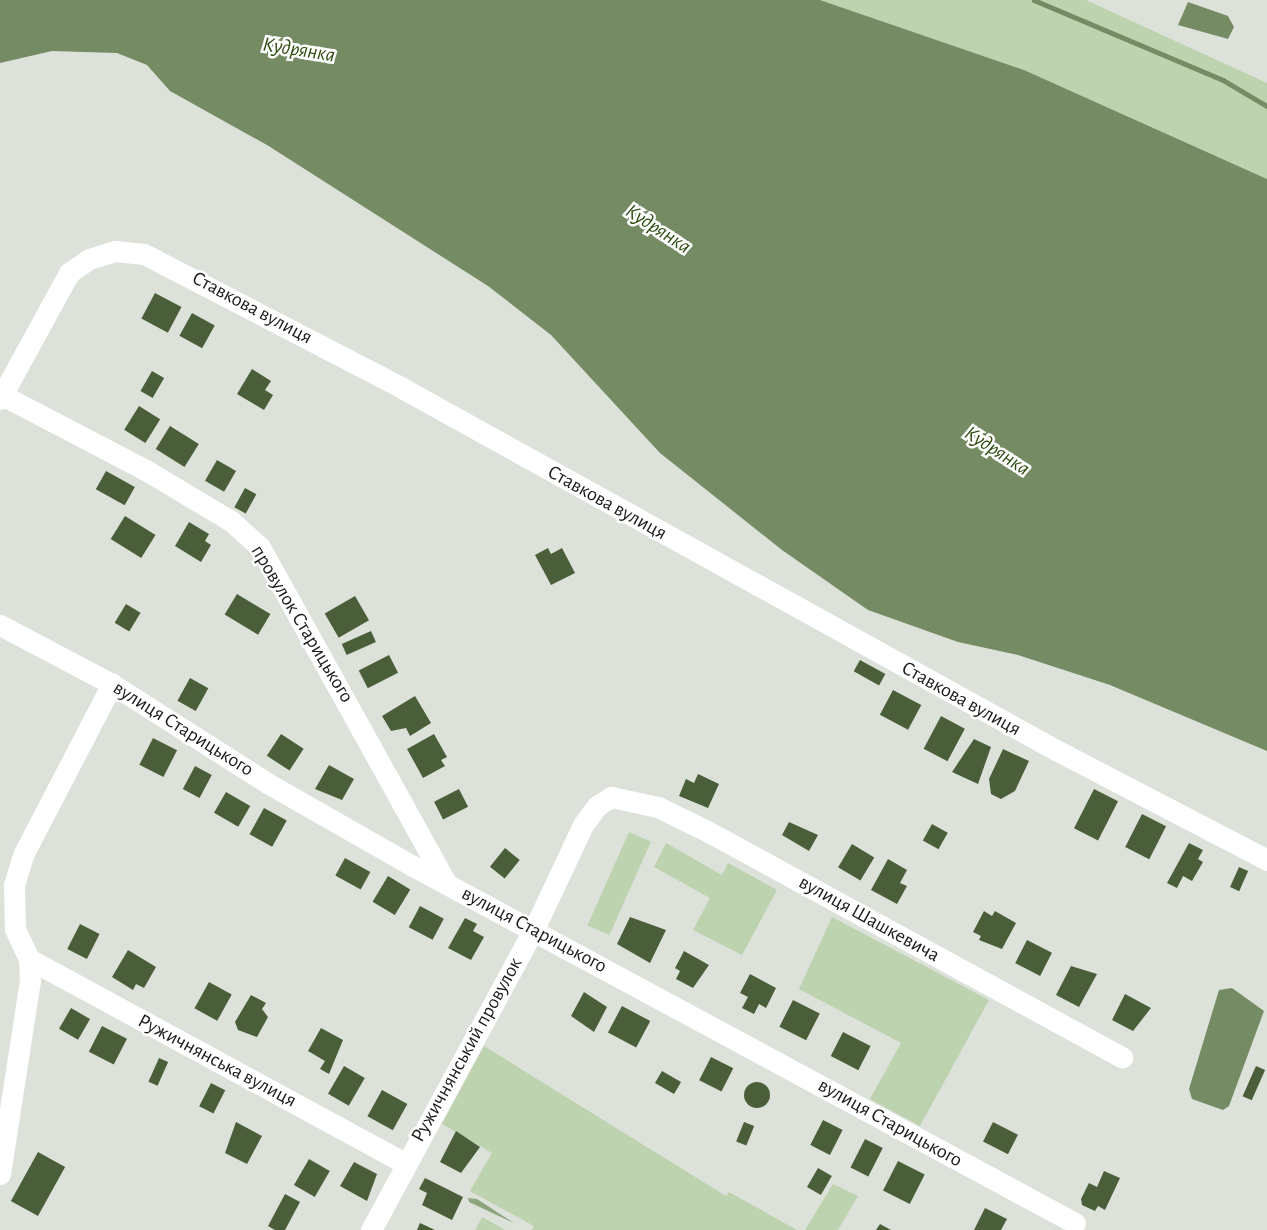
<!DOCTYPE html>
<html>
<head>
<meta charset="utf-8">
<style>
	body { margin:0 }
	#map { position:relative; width:1267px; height:1230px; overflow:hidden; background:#dce2d9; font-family:"Alegreya Sans",sans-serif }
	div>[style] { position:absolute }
	.green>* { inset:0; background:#bdd2af; transform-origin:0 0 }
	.forest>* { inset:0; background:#8da57c }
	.water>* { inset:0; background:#748b63 }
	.stream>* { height:4.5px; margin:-2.25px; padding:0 2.25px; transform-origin:2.25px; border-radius:2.25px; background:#748b63 }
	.building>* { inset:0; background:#4a5f39; transform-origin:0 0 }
	.round { border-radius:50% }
	.minor>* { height:21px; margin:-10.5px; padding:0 10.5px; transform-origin:10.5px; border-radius:10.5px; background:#fff }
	span { translate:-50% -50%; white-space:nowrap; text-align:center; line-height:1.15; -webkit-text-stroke:5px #fff; paint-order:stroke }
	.street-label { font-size:20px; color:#1a1c18 }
	.water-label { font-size:21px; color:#2d4b0d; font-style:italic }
</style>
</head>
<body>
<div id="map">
	<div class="green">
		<i style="clip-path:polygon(820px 0,1086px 0,1267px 83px,1267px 179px,1024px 70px)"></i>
		<i style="left:629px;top:832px;width:24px;height:102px;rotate:24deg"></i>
		<i style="clip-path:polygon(666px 843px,722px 875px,728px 863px,777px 890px,742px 955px,693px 930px,710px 898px,654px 867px)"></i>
		<i style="clip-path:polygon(832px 917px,989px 1000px,920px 1126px,870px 1099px,901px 1043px,799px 989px)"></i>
		<i style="clip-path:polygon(484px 1046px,726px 1196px,729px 1192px,797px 1230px,532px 1230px,534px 1226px,470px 1191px,492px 1153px,442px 1124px)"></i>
		<i style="clip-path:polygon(833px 1184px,858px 1196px,838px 1230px,805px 1230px)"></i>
		<i style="clip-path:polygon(482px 1217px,505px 1230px,475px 1230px)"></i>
	</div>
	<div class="forest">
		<i style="clip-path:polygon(468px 1198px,477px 1199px,514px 1223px,469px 1202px)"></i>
	</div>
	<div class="water">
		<i style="clip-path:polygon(0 0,820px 0,1024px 70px,1267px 179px,1267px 751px,1110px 685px,1018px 655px,958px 642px,868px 610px,782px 550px,660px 453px,551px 335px,488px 286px,267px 145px,170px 91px,147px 65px,117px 53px,52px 51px,0 63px)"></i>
		<i style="clip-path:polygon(1188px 2px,1228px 16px,1234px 27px,1228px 39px,1178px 25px)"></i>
		<i style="clip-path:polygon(1232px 988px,1264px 1011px,1229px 1106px,1223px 1110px,1192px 1099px,1189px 1089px,1219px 990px)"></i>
	</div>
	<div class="stream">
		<i style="left:1034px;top:0;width:205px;rotate:22.9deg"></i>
		<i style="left:1223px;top:80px;width:51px;rotate:30.6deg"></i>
	</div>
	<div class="building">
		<i style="left:155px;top:293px;width:30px;height:29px;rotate:28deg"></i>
		<i style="left:192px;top:313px;width:26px;height:26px;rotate:29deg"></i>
		<i style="clip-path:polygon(252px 369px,271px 381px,265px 390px,273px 395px,264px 410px,237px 394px)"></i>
		<i style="left:152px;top:371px;width:14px;height:23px;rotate:30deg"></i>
		<i style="left:139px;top:406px;width:25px;height:28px;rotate:32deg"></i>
		<i style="left:170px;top:426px;width:34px;height:27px;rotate:32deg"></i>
		<i style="left:217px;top:460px;width:22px;height:24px;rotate:30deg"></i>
		<i style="left:106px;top:471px;width:33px;height:21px;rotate:29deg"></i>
		<i style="left:245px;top:488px;width:13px;height:22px;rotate:29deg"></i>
		<i style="left:125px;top:516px;width:36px;height:27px;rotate:32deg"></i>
		<i style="clip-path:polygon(189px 522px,209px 534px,205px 541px,211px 545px,201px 562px,175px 546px)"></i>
		<i style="clip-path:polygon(548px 548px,551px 554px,562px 548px,575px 573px,551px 585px,535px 555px)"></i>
		<i style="left:237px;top:594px;width:39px;height:24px;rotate:31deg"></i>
		<i style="left:355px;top:596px;width:28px;height:35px;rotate:60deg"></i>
		<i style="left:126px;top:604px;width:17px;height:22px;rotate:31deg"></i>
		<i style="left:371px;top:631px;width:12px;height:32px;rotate:66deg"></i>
		<i style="left:389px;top:655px;width:20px;height:34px;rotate:63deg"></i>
		<i style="left:860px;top:660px;width:29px;height:13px;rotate:29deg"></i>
		<i style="left:190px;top:678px;width:21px;height:26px;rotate:29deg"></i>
		<i style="left:893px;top:690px;width:32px;height:28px;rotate:28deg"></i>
		<i style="clip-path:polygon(415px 696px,431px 723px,410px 736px,406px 728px,391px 731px,382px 716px)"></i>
		<i style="left:941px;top:716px;width:27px;height:37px;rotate:28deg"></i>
		<i style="left:281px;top:734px;width:27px;height:26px;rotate:33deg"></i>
		<i style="clip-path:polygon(434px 734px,447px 757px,441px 760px,445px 766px,423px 778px,407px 749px)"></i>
		<i style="left:153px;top:738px;width:27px;height:30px;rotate:27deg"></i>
		<i style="clip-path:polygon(974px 739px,991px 747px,978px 784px,952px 772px)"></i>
		<i style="clip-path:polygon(1003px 749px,1029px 761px,1015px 791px,1001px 799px,991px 794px,989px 779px)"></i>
		<i style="clip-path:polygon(329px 765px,354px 779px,342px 800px,315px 789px)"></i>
		<i style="left:195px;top:766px;width:19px;height:26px;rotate:28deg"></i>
		<i style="clip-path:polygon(698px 774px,719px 784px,708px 808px,679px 796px,686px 779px,694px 783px)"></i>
		<i style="left:459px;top:789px;width:20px;height:28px;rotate:63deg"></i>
		<i style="left:1094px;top:789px;width:27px;height:44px;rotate:27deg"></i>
		<i style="left:226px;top:792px;width:28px;height:24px;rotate:30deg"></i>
		<i style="left:264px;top:808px;width:26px;height:30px;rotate:29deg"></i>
		<i style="left:1142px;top:814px;width:27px;height:37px;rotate:27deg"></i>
		<i style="clip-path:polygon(789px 822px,818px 835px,809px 851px,782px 835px)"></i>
		<i style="left:932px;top:824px;width:18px;height:19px;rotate:29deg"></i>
		<i style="clip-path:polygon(1189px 843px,1203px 850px,1198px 859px,1203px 862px,1192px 881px,1183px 876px,1177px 888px,1167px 883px)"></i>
		<i style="left:852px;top:844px;width:26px;height:27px;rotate:31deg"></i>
		<i style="left:505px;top:848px;width:19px;height:24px;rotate:39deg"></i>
		<i style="left:345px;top:858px;width:29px;height:20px;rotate:29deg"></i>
		<i style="clip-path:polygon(888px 859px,907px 870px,900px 883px,907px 886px,897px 904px,871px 890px)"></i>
		<i style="left:1239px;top:867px;width:10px;height:22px;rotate:24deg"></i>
		<i style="left:388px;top:876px;width:26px;height:30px;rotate:31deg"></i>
		<i style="left:420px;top:906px;width:27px;height:24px;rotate:28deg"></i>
		<i style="clip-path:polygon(984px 911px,992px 916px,995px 911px,1016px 923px,1002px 949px,979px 940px,981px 936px,973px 932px)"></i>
		<i style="clip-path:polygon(630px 917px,666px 930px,650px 963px,617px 944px)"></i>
		<i style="clip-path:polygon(465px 918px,477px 924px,473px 931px,484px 937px,471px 960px,448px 948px)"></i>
		<i style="left:80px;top:924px;width:22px;height:28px;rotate:27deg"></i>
		<i style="left:1027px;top:940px;width:28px;height:26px;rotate:27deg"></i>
		<i style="clip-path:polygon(128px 950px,156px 967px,144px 988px,136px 984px,133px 990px,112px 977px)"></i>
		<i style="clip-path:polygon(684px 951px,709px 965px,693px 988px,676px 979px,680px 971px,675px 968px)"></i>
		<i style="clip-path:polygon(1071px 966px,1097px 974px,1079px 1007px,1056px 995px)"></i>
		<i style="clip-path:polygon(750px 974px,776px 988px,766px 1008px,759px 1004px,754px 1014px,742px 1008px,748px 997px,740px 993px)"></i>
		<i style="left:209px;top:982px;width:26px;height:30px;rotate:29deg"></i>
		<i style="clip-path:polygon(584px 992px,607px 1007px,594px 1032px,571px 1016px)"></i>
		<i style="clip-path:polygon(1125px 994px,1151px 1008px,1133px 1031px,1112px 1020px)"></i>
		<i style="clip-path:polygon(251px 995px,266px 1003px,262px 1009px,268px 1017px,257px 1037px,238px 1030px,235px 1022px)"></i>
		<i style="left:793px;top:1000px;width:30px;height:30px;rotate:27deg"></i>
		<i style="left:622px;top:1006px;width:32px;height:30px;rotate:28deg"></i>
		<i style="left:71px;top:1008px;width:22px;height:24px;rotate:30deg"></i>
		<i style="left:102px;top:1026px;width:28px;height:29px;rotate:27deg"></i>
		<i style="clip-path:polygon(321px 1028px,343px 1040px,329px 1074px,320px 1069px,325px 1061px,308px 1051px)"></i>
		<i style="left:843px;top:1032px;width:31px;height:27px;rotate:27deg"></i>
		<i style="left:711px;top:1057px;width:25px;height:26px;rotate:27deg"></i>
		<i style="left:159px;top:1058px;width:10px;height:26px;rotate:24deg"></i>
		<i style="left:344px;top:1066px;width:24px;height:32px;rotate:30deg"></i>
		<i style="left:1256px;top:1066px;width:10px;height:33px;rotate:24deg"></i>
		<i style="left:662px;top:1071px;width:22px;height:14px;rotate:30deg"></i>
		<i class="round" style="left:744px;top:1082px;width:26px;height:26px"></i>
		<i style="left:211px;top:1083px;width:16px;height:26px;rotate:27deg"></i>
		<i style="left:382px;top:1090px;width:29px;height:30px;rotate:29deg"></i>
		<i style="left:823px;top:1120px;width:22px;height:28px;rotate:27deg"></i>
		<i style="clip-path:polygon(236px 1122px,262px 1136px,247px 1164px,225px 1153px)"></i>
		<i style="left:744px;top:1122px;width:11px;height:21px;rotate:22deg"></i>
		<i style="left:993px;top:1122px;width:28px;height:22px;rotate:27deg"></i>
		<i style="clip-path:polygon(456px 1131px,480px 1147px,461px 1173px,440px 1162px)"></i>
		<i style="left:865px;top:1139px;width:20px;height:32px;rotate:27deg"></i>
		<i style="left:38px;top:1152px;width:31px;height:56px;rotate:29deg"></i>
		<i style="left:309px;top:1159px;width:24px;height:30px;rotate:30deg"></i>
		<i style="left:898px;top:1161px;width:30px;height:33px;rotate:27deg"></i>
		<i style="clip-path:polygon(354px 1162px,377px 1174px,367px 1201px,340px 1186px)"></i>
		<i style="left:818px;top:1168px;width:16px;height:22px;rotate:30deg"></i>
		<i style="clip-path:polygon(1104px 1171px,1120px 1178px,1105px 1210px,1098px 1206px,1095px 1211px,1082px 1205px,1081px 1199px,1089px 1183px,1097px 1187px)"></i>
		<i style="clip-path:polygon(425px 1178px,463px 1197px,452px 1220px,422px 1205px,427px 1193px,419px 1189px)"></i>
		<i style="clip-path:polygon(285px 1194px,300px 1202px,285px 1230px,275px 1230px,268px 1226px)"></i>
		<i style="clip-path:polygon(985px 1208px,1007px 1219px,1001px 1230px,974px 1230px)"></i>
		<i style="clip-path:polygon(420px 1223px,435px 1230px,417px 1230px)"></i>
		<i style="clip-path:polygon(880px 1224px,891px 1230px,876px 1230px)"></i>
	</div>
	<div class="minor">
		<i style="left:2px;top:395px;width:166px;rotate:27.6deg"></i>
		<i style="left:149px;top:472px;width:96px;rotate:30.9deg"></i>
		<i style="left:231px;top:521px;width:39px;rotate:42deg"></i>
		<i style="left:260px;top:547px;width:385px;rotate:61deg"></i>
		<i style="left:0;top:399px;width:144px;rotate:-61.3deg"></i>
		<i style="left:69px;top:273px;width:24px;rotate:-35deg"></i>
		<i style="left:89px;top:259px;width:27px;rotate:-17deg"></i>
		<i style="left:115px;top:251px;width:29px;rotate:6deg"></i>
		<i style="left:144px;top:254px;width:291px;rotate:27.4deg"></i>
		<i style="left:402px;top:388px;width:748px;rotate:28.97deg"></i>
		<i style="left:1056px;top:750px;width:238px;rotate:27.5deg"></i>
		<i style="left:0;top:625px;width:127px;rotate:27.8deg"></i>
		<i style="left:112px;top:684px;width:186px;rotate:32.5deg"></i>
		<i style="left:269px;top:784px;width:166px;rotate:29.7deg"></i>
		<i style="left:413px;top:866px;width:752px;rotate:28.34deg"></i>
		<i style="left:29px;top:959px;width:428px;rotate:28.5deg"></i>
		<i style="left:0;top:1174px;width:195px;rotate:-81.2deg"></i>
		<i style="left:30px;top:981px;width:22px;rotate:-93deg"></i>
		<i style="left:29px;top:959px;width:33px;rotate:-115deg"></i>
		<i style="left:15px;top:929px;width:44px;rotate:-91.3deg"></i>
		<i style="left:14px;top:885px;width:34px;rotate:-73deg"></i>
		<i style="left:24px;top:853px;width:191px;rotate:-62.5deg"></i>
		<i style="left:371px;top:1230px;width:342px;rotate:-61.6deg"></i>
		<i style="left:534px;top:929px;width:115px;rotate:-64.8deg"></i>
		<i style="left:583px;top:825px;width:24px;rotate:-54deg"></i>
		<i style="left:597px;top:806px;width:17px;rotate:-33deg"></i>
		<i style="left:611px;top:797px;width:48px;rotate:12deg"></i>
		<i style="left:658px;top:807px;width:55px;rotate:26.1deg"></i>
		<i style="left:707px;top:831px;width:473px;rotate:28.6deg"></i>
	</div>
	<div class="street-label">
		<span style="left:252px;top:308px;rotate:28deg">Ставкова вулиця</span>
		<span style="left:607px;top:503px;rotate:29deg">Ставкова вулиця</span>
		<span style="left:302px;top:624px;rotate:59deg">провулок Старицького</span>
		<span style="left:961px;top:699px;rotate:29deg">Ставкова вулиця</span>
		<span style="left:183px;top:729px;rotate:32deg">вулиця Старицького</span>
		<span style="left:869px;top:919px;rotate:29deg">вулиця Шашкевича</span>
		<span style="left:534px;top:930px;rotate:28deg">вулиця Старицького</span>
		<span style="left:467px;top:1050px;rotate:-61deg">Ружичнянський провулок</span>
		<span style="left:217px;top:1061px;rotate:28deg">Ружичнянська вулиця</span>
		<span style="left:890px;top:1123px;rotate:29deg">вулиця Старицького</span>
	</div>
	<div class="water-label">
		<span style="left:299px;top:50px;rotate:9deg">Кудрянка</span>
		<span style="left:658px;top:229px;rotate:33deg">Кудрянка</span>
		<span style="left:997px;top:451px;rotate:33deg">Кудрянка</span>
	</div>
</div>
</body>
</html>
